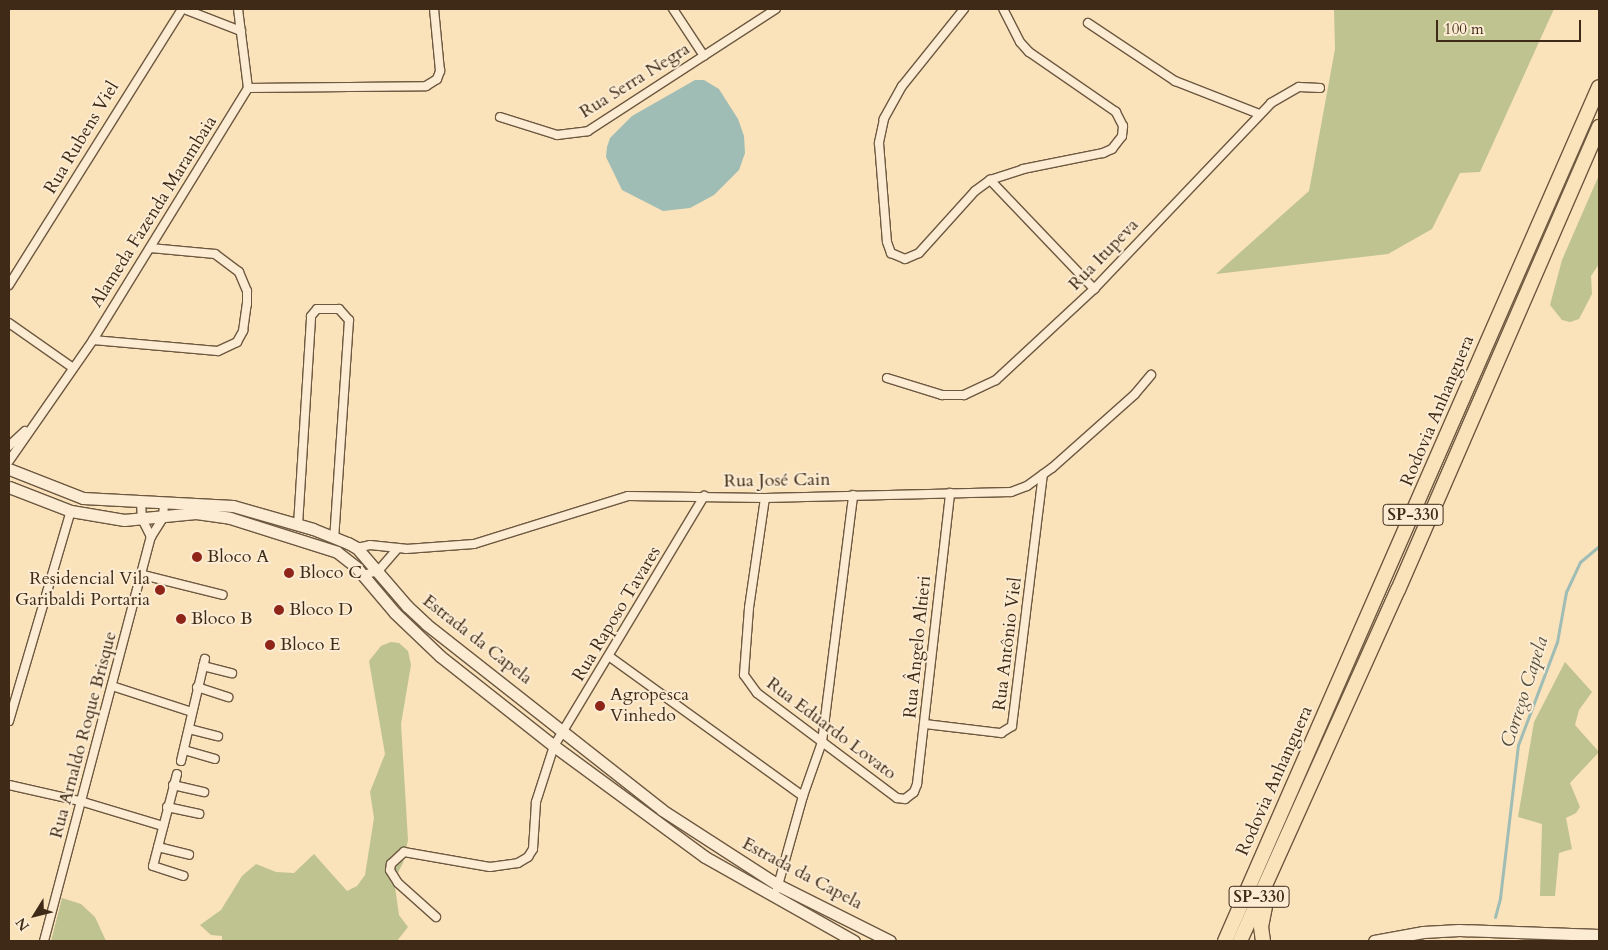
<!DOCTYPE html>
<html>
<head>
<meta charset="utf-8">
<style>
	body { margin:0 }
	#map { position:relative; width:1608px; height:950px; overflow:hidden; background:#fae2bb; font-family:Cardo,serif }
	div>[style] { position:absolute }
	.green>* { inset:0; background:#bec390 }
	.water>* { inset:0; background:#9fbdb5 }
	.stream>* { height:3px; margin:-1.5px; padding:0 1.5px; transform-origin:1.5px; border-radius:1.5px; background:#9fbdb5 }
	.roads { filter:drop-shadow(1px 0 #6d5840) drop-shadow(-1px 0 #6d5840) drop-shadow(0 1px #6d5840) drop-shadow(0 -1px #6d5840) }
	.street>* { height:8px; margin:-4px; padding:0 4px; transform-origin:4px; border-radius:4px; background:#fcecd3 }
	.secondary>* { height:11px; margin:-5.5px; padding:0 5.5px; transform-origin:5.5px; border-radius:5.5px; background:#fcecd3 }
	.highway>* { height:14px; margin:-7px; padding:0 7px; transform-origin:7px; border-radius:7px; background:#fae2bb }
	.dots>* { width:14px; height:14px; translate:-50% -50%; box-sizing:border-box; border:2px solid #fcecd3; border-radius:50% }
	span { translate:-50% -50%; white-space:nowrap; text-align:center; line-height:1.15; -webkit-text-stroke:4px #fcecd3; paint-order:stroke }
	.shield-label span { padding:1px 4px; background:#fcecd3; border:1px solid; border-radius:4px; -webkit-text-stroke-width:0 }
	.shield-label { font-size:16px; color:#3e2a17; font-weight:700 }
	.street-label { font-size:18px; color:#3e2a17 }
	.poi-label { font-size:18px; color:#3e2a17 }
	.left { translate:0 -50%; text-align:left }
	.right { translate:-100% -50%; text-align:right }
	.water-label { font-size:19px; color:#564f3e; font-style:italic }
	.frame { position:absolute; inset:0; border:10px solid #3e2a17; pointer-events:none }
	.north { position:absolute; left:10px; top:890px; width:50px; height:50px; -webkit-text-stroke:4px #fcecd3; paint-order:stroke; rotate:234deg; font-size:14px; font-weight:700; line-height:20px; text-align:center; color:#3e2a17 }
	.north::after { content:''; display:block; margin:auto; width:18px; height:22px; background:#3e2a17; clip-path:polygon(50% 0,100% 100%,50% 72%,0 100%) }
	.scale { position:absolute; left:1436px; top:20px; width:145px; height:22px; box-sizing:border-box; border:2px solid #3e2a17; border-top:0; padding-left:6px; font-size:15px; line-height:18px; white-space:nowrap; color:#3e2a17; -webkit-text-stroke:4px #fcecd3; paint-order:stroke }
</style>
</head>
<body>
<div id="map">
	<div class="green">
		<i style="clip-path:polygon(1334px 9px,1554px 9px,1480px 172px,1460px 173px,1432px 229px,1388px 254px,1216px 274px,1309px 191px,1335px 49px)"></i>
		<i style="clip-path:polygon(1599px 175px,1599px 264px,1591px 276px,1592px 294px,1579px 319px,1570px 322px,1562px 320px,1550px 305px,1562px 260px)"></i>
		<i style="clip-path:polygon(391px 642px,399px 643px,408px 651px,411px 665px,401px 724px,408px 840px,403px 863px,394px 880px,399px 915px,408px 927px,397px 941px,222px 941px,222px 936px,211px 935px,200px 925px,221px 910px,242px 876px,256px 864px,276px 872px,294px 873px,314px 854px,347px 891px,357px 886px,365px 875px,374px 818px,370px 792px,385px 754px,369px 661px,381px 646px)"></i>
		<i style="clip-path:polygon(1565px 662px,1592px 692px,1579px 710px,1575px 725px,1599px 752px,1570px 783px,1580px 807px,1576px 813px,1566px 818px,1572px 849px,1559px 853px,1555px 896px,1540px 896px,1542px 824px,1518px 817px,1534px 722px)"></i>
		<i style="clip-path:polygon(62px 898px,81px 904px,95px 917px,106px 941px,51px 941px)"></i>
	</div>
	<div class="water">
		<i style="clip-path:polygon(695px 80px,704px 80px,719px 89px,738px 119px,744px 136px,745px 153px,739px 170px,714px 195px,690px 208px,663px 211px,622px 190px,606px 157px,607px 147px,610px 138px,632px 116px)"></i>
	</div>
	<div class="stream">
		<i style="left:1495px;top:917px;width:20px;rotate:-75deg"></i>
		<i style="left:1500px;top:898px;width:154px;rotate:-83.3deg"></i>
		<i style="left:1518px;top:745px;width:110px;rotate:-69.3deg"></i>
		<i style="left:1557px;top:642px;width:51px;rotate:-79.8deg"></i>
		<i style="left:1566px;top:592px;width:33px;rotate:-65deg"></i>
		<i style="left:1580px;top:562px;width:25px;rotate:-40deg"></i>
	</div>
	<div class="roads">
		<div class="street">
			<i style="left:184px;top:9px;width:61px;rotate:21.1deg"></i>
			<i style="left:673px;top:9px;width:56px;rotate:56.6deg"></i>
			<i style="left:964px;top:9px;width:99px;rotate:128.8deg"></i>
			<i style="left:902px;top:86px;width:38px;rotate:119deg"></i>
			<i style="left:884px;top:119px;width:25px;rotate:102deg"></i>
			<i style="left:879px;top:143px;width:99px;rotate:85.4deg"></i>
			<i style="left:887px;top:242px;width:12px;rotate:70deg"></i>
			<i style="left:891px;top:253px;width:15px;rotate:23deg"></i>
			<i style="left:905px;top:259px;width:15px;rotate:-23deg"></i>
			<i style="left:919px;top:253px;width:84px;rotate:-47.9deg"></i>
			<i style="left:975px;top:191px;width:19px;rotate:-36deg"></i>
			<i style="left:990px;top:180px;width:35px;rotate:-18deg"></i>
			<i style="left:1023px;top:169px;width:82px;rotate:-11.3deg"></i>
			<i style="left:1103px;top:153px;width:10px;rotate:-24deg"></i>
			<i style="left:1112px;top:149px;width:16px;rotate:-52deg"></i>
			<i style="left:1122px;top:136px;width:10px;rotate:-84deg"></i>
			<i style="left:1123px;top:126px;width:16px;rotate:-117deg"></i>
			<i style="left:1116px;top:112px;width:106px;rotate:-145.4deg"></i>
			<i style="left:1029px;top:52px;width:13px;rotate:-132deg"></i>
			<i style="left:1020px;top:42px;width:37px;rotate:-117deg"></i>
			<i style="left:1088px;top:23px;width:105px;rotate:33.7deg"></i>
			<i style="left:1175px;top:81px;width:90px;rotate:21.4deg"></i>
			<i style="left:248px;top:88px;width:178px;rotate:-0.6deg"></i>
			<i style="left:426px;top:86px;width:13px;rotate:-32deg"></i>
			<i style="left:437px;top:79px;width:9px;rotate:-69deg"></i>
			<i style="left:440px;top:71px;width:62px;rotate:-95.5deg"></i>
			<i style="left:500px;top:117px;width:60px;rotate:17.5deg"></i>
			<i style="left:557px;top:135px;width:31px;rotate:-7deg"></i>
			<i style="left:588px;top:131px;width:224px;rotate:-33deg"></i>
			<i style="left:990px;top:180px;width:151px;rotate:46.3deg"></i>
			<i style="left:9px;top:285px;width:326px;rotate:-57.9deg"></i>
			<i style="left:9px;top:323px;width:78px;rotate:35.1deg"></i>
			<i style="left:93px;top:340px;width:125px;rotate:5deg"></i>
			<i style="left:218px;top:351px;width:21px;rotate:-25deg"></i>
			<i style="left:237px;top:342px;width:13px;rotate:-61deg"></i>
			<i style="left:243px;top:331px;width:27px;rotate:-82deg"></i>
			<i style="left:247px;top:304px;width:13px;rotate:-90deg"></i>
			<i style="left:247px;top:291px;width:21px;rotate:-113deg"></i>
			<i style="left:239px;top:272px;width:30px;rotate:-143deg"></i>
			<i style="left:215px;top:254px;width:65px;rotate:-174.7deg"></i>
			<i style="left:887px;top:378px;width:58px;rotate:17.2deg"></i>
			<i style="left:942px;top:395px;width:22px"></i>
			<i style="left:964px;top:395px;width:35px;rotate:-25deg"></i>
			<i style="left:996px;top:380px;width:134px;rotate:-42.9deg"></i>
			<i style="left:1094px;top:289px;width:257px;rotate:-46.4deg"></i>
			<i style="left:1271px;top:103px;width:32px;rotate:-30deg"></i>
			<i style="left:1299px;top:87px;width:21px;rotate:3deg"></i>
			<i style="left:9px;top:446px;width:22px;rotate:-43deg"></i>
			<i style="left:9px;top:461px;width:147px;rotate:-55.2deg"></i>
			<i style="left:93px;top:340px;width:296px;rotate:-58.4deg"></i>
			<i style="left:248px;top:88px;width:80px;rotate:-97.2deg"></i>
			<i style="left:765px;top:498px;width:111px;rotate:98.3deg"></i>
			<i style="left:749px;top:608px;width:67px;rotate:94.3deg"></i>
			<i style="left:744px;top:675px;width:22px;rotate:54deg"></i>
			<i style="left:757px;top:693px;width:175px;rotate:36.9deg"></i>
			<i style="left:897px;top:798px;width:8px;rotate:7deg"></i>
			<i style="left:905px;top:799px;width:11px;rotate:-38deg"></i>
			<i style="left:914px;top:792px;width:9px;rotate:-69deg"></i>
			<i style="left:917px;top:784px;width:293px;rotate:-83.5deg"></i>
			<i style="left:141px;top:502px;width:17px;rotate:87deg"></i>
			<i style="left:142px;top:519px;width:20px;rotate:63deg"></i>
			<i style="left:298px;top:525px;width:209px;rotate:-86.4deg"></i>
			<i style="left:311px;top:316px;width:9px;rotate:-49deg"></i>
			<i style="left:317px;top:309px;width:22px"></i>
			<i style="left:339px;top:309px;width:15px;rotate:48deg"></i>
			<i style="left:349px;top:320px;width:219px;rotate:93.9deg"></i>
			<i style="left:357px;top:548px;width:13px;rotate:-13deg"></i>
			<i style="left:370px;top:545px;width:36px;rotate:6deg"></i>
			<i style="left:406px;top:549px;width:68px;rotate:-4.2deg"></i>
			<i style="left:474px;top:544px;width:161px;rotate:-17.3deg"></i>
			<i style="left:628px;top:496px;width:137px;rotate:0.8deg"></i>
			<i style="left:765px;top:498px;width:246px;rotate:-1.4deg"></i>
			<i style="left:1011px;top:492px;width:17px;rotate:-21deg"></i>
			<i style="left:1027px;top:486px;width:31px;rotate:-36deg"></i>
			<i style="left:1052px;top:468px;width:111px;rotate:-41.7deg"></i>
			<i style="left:1135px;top:394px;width:25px;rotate:-50deg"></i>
			<i style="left:143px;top:575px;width:82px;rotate:14deg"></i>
			<i style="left:363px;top:575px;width:16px;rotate:-15deg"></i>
			<i style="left:378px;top:571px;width:30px;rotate:-49deg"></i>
			<i style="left:610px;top:657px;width:238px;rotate:35.8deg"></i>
			<i style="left:203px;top:666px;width:30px;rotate:14deg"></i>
			<i style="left:112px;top:686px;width:84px;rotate:18deg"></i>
			<i style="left:197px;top:687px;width:33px;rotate:18deg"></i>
			<i style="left:9px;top:721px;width:219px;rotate:-73.6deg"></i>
			<i style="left:925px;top:724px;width:77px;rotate:6.8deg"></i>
			<i style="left:1001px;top:733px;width:13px;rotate:-32deg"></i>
			<i style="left:1012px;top:726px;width:253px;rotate:-83deg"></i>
			<i style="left:189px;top:729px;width:30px;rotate:14deg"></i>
			<i style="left:184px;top:750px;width:32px;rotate:16deg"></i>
			<i style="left:181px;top:761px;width:105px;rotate:-76.8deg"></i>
			<i style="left:177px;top:774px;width:95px;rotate:104.6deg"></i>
			<i style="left:153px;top:866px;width:32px;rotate:18deg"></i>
			<i style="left:9px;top:785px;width:73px;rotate:12.7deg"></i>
			<i style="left:80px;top:801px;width:87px;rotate:16.8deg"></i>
			<i style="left:173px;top:785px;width:32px;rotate:13deg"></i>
			<i style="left:167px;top:807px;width:33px;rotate:12deg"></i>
			<i style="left:158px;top:847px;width:32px;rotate:14deg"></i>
			<i style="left:777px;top:889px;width:97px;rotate:-74.4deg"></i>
			<i style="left:803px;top:796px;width:57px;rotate:-70.6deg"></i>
			<i style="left:822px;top:742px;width:249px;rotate:-82.8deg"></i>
			<i style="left:436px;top:917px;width:51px;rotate:-138.2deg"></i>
			<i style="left:398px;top:883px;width:15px;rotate:-122deg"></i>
			<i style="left:390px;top:870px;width:6px;rotate:-81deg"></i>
			<i style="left:391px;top:864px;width:18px;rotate:-43deg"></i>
			<i style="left:404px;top:852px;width:87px;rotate:9.9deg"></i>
			<i style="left:490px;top:867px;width:28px;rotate:-8deg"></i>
			<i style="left:518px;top:863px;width:12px;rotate:-31deg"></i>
			<i style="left:528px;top:857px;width:9px;rotate:-58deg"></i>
			<i style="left:533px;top:849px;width:47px;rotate:-86.3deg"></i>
			<i style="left:536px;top:802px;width:59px;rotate:-72.2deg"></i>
			<i style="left:554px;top:746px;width:292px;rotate:-59deg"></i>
			<i style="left:44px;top:941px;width:418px;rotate:-75.2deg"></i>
			<i style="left:151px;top:537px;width:22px;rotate:-58deg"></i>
			<i style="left:163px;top:518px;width:16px;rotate:-86deg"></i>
		</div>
		<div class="secondary">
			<i style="left:9px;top:469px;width:79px;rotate:21.4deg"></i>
			<i style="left:83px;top:498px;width:150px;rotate:3.1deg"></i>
			<i style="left:233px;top:506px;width:83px;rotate:16deg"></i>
			<i style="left:313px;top:529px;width:38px;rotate:22deg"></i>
			<i style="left:348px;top:543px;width:10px;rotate:29deg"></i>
			<i style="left:357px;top:548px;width:77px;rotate:49.2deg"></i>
			<i style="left:407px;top:606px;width:26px;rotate:43deg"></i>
			<i style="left:426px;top:624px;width:300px;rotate:38.2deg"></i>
			<i style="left:662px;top:810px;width:138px;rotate:32.9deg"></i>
			<i style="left:778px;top:885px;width:125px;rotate:26.6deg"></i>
			<i style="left:9px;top:487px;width:66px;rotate:21.2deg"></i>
			<i style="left:71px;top:511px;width:54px;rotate:9.6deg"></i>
			<i style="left:124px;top:520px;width:72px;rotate:-5.6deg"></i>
			<i style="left:196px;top:513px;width:34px;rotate:8deg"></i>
			<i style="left:230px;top:518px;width:112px;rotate:17.6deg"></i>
			<i style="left:337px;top:552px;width:24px;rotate:38deg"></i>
			<i style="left:356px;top:567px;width:60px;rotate:49.7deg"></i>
			<i style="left:395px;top:613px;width:62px;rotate:43.7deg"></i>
			<i style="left:440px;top:656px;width:145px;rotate:38.3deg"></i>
			<i style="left:554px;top:746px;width:187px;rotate:36.3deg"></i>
			<i style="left:705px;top:857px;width:171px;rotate:29.4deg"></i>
			<i style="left:1374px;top:941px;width:50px;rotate:-10.4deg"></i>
			<i style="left:1423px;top:932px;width:36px;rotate:-3deg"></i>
			<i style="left:1459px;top:930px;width:140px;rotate:2deg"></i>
		</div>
		<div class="highway">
			<i style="left:1225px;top:941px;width:932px;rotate:-66.35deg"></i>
			<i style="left:1240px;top:941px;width:385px;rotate:-65.8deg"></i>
			<i style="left:1398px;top:590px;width:505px;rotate:-66.53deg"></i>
			<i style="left:1263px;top:941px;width:14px;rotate:-98deg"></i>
			<i style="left:1261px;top:927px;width:32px;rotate:-79deg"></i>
		</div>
	</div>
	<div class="dots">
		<i style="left:197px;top:557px;background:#8f2418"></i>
		<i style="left:289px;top:573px;background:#8f2418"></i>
		<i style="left:160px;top:590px;background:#8f2418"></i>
		<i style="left:279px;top:610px;background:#8f2418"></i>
		<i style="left:181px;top:619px;background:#8f2418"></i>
		<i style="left:270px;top:645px;background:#8f2418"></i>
		<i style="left:600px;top:706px;background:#8f2418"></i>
	</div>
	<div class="shield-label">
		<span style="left:1413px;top:515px">SP-330</span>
		<span style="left:1259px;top:897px">SP-330</span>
	</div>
	<div class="street-label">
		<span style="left:635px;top:81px;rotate:-32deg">Rua Serra Negra</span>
		<span style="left:82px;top:138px;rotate:-59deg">Rua Rubens Viel</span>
		<span style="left:154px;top:212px;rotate:-58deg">Alameda Fazenda Marambaia</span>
		<span style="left:1104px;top:255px;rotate:-46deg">Rua Itupeva</span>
		<span style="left:1438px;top:411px;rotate:-67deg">Rodovia Anhanguera</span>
		<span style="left:777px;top:481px;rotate:-1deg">Rua José Cain</span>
		<span style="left:617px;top:614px;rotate:-59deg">Rua Raposo Tavares</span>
		<span style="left:477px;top:640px;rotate:38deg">Estrada da Capela</span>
		<span style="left:1008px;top:644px;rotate:-83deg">Rua Antônio Viel</span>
		<span style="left:918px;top:647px;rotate:-84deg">Rua Ângelo Altieri</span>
		<span style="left:831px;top:729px;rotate:37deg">Rua Eduardo Lovato</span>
		<span style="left:84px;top:735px;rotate:-75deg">Rua Arnaldo Roque Brisque</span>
		<span style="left:1275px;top:781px;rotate:-66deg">Rodovia Anhanguera</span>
		<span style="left:802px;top:874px;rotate:28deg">Estrada da Capela</span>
	</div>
	<div class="poi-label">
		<span class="left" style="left:207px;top:557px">Bloco A</span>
		<span class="left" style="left:299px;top:573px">Bloco C</span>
		<span class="right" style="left:150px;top:590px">Residencial Vila<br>Garibaldi Portaria</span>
		<span class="left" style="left:289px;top:610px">Bloco D</span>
		<span class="left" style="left:191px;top:619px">Bloco B</span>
		<span class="left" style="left:280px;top:645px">Bloco E</span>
		<span class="left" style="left:610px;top:706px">Agropesca<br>Vinhedo</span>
	</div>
	<div class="water-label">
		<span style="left:1525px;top:692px;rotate:-72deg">Corrego Capela</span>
	</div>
	<div class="frame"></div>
	<div class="north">N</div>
	<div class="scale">100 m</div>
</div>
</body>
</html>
